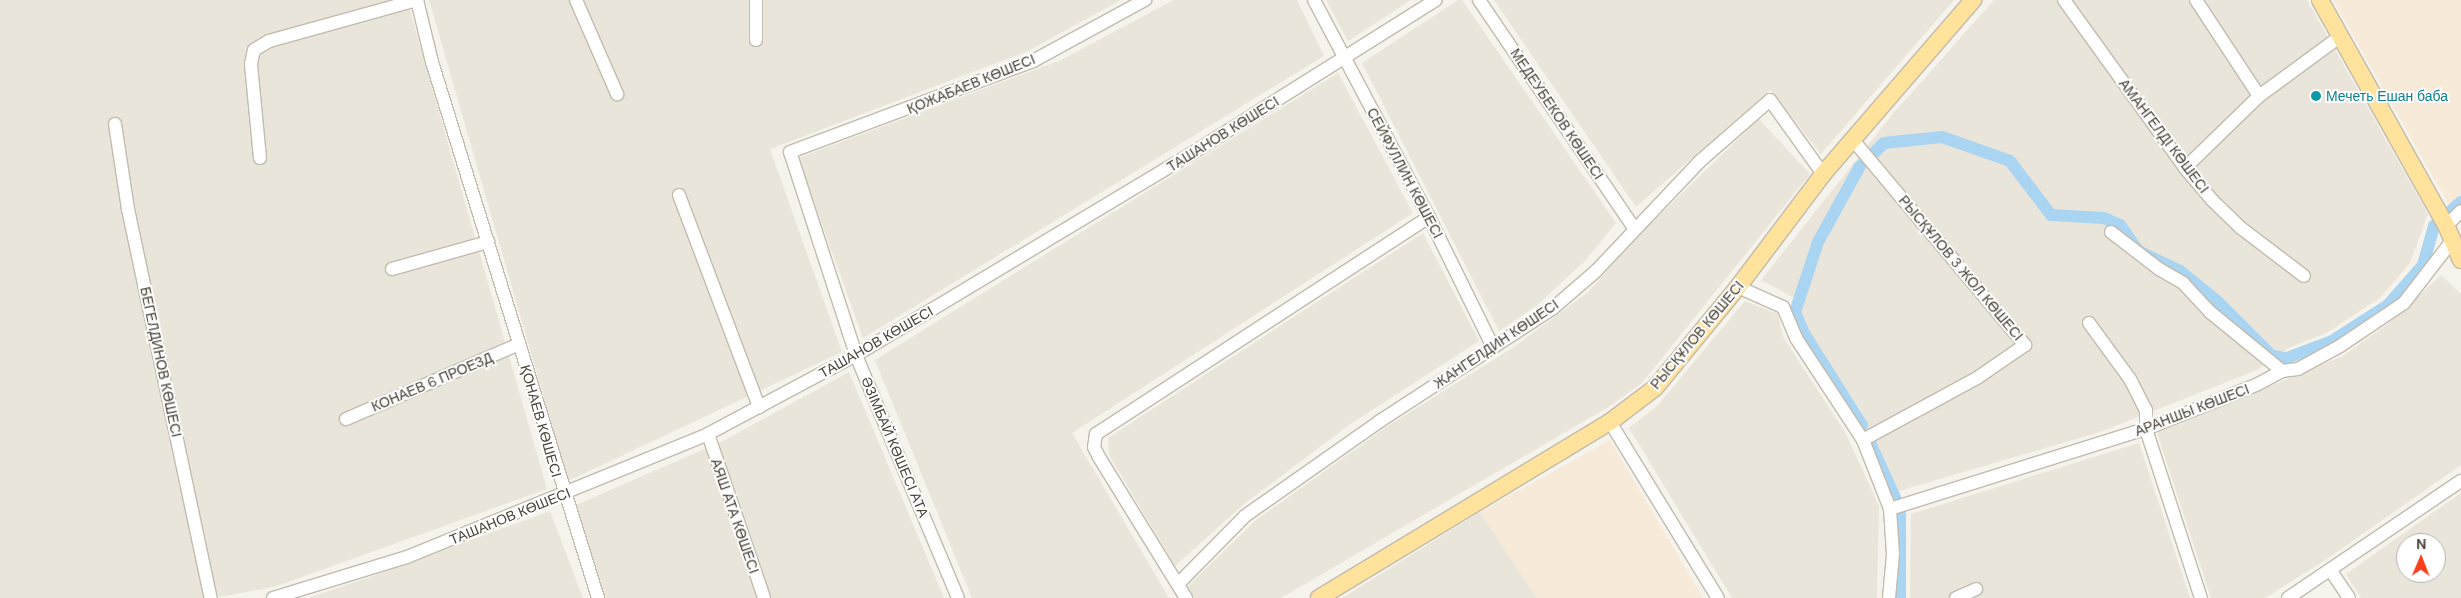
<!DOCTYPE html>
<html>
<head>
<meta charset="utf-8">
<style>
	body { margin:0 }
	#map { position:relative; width:2461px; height:598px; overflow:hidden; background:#f6f3ec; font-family:"DM Sans",sans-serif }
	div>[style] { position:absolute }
	.residential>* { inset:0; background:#eae5da }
	.commercial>* { inset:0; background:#f7ead8 }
	.canal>* { height:12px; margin:-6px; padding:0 6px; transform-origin:6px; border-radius:6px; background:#a9d4f2 }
	.roads { filter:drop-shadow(1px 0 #c2bbae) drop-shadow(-1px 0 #c2bbae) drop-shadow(0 1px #c2bbae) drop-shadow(0 -1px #c2bbae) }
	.minor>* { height:12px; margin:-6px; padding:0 6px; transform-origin:6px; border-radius:6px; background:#fff }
	.major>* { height:16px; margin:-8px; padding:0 8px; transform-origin:8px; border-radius:8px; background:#ffe39c }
	.dots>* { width:14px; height:14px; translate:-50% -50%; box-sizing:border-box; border:2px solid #fff; border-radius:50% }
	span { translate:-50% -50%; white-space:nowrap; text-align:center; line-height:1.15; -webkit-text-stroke:4px #fff; paint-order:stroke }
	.street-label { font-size:14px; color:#4b4439 }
	.culture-label { font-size:14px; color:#0d838f }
	.left { translate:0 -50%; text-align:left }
	.north { position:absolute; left:2396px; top:533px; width:50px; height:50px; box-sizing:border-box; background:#fff; border:1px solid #b7b4b0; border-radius:50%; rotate:1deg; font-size:14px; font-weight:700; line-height:20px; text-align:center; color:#4b4439 }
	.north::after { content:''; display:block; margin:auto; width:18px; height:22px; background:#fc3f1d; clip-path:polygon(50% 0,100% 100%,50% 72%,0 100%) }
</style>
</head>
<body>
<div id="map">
	<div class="residential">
		<i style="clip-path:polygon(0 0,407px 0,547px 489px,274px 587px,214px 598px,0 598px)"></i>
		<i style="clip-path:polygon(429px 0,1121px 0,1028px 51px,770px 149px,842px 352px,568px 481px)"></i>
		<i style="clip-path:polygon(1174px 0,1297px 0,1324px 56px,863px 338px,798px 158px,1061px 60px)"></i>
		<i style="clip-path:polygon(1326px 0,1411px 0,1348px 41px)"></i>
		<i style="clip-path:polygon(1458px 0,1462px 0,1616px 223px,1585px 261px,1536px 306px,1499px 331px,1362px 63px)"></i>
		<i style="clip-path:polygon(1494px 0,1954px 0,1821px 154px,1770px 90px,1636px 207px)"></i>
		<i style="clip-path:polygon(1994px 0,2307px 0,2428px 214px,2410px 263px,2380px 298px,2326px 333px,2290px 347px,2257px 370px,2100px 432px,1899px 491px,1859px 408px,1813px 339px,1794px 298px,1761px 280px,1892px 115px)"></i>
		<i style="clip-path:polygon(1338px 73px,1413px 213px,1072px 433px,1169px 598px,972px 598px,875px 360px)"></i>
		<i style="clip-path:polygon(1759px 119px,1810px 174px,1642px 383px,1610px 406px,1281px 598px,1194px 598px,1188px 586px,1255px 521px,1388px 426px,1514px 347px,1588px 292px,1639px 235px)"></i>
		<i style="clip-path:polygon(1423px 233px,1479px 341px,1349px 425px,1244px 504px,1175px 566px,1109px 455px,1108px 438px)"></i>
		<i style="clip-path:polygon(2441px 275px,2461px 294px,2461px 465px,2324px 561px,2265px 598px,2211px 598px,2157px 433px,2343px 356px,2389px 323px)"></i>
		<i style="clip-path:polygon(1745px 301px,1778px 314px,1783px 337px,1845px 432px,1879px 506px,1877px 598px,1732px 598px,1629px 428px,1657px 406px)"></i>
		<i style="clip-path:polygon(849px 372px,944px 598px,606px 598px,576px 505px,725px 440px)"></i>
		<i style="clip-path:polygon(2139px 443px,2190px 598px,1910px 598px,1911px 514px)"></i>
		<i style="clip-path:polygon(evenodd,2461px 493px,2461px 598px,2361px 598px,2346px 574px,2461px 493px,2406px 543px,2436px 543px,2436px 573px,2406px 573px,2406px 543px)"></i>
		<i style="clip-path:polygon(550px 511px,583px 598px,308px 598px,373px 576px)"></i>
		<i style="clip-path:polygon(1480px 512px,1537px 598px,1342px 598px)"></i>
	</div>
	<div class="commercial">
		<i style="clip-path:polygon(2333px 0,2461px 0,2461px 196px,2450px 207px)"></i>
		<i style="clip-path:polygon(1610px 440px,1703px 598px,1537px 598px,1480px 512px)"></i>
	</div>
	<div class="canal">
		<i style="left:1875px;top:152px;width:13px;rotate:-45deg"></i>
		<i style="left:1884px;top:143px;width:58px;rotate:-5.9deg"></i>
		<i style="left:1942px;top:137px;width:72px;rotate:19.4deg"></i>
		<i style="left:2010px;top:161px;width:68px;rotate:52.8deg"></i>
		<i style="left:2051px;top:215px;width:53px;rotate:3.2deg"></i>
		<i style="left:2104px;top:218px;width:17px;rotate:24deg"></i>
		<i style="left:2120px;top:225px;width:32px;rotate:55deg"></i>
		<i style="left:2138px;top:251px;width:47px;rotate:25.5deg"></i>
		<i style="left:2180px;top:271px;width:48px;rotate:39deg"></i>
		<i style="left:2217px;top:301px;width:78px;rotate:45deg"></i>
		<i style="left:2272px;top:356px;width:15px;rotate:8deg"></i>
		<i style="left:2287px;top:358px;width:48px;rotate:-20.7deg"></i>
		<i style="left:2332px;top:341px;width:67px;rotate:-32.7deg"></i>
		<i style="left:2388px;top:305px;width:53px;rotate:-48.8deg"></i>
		<i style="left:2423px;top:265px;width:41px;rotate:-74.2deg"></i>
		<i style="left:2434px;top:226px;width:36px;rotate:-42deg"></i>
		<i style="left:1860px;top:166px;width:87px;rotate:118.9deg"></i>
		<i style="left:1818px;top:242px;width:74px;rotate:108.2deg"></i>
		<i style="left:1795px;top:312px;width:25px;rotate:67deg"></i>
		<i style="left:1805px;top:335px;width:107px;rotate:57.7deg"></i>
		<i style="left:1870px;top:443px;width:60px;rotate:65.2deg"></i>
		<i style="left:1900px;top:514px;width:84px;rotate:90deg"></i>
	</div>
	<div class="roads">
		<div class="minor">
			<i style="left:417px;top:0;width:64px;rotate:76.4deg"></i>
			<i style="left:432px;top:62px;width:561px;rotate:72.79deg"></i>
			<i style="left:576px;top:0;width:103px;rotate:66.4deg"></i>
			<i style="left:756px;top:0;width:40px;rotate:90deg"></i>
			<i style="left:1314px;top:0;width:246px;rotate:62.1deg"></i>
			<i style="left:1429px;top:217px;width:145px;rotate:63.8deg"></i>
			<i style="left:1479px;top:0;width:276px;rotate:55.8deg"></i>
			<i style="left:2064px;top:0;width:207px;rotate:54.2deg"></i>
			<i style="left:2185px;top:168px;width:43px;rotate:49.7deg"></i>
			<i style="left:2213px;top:201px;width:39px;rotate:44deg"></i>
			<i style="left:2241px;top:228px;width:79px;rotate:37.3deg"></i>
			<i style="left:2196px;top:0;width:115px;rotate:56.7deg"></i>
			<i style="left:115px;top:124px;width:86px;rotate:81.3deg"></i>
			<i style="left:128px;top:209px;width:398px;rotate:78deg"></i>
			<i style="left:1853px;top:140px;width:268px;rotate:50deg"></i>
			<i style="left:2025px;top:345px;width:58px;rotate:145.5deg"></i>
			<i style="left:1977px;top:378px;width:130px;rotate:151.5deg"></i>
			<i style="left:260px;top:158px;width:94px;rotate:-95.5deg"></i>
			<i style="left:251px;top:64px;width:14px;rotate:-78deg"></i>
			<i style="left:254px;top:50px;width:17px;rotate:-31deg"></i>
			<i style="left:269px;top:41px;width:154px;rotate:-15.5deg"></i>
			<i style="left:2185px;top:168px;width:103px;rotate:-44.2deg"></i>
			<i style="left:2259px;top:96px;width:102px;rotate:-36.2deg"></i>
			<i style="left:679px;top:195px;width:227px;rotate:69.3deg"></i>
			<i style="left:2446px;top:226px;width:21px;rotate:-45deg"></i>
			<i style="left:2111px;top:232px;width:61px;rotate:37.6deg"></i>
			<i style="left:2159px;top:269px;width:28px;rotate:30deg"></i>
			<i style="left:2183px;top:283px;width:40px;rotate:47deg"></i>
			<i style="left:2210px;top:312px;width:93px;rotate:39.3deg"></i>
			<i style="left:392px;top:269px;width:100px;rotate:-15.7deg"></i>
			<i style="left:1738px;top:287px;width:49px;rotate:24deg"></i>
			<i style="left:1783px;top:307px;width:34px;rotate:67deg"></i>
			<i style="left:1796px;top:338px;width:122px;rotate:56.7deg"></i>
			<i style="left:1863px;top:440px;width:74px;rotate:68.6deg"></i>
			<i style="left:1890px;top:509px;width:45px;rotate:86.2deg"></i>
			<i style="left:1893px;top:554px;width:44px;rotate:95.2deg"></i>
			<i style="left:2089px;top:323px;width:69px;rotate:53.8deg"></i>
			<i style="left:2130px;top:379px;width:35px;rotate:63deg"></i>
			<i style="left:2146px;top:410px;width:19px;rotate:90deg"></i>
			<i style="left:2146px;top:429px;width:178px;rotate:72deg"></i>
			<i style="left:346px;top:419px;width:189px;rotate:-23.4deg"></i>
			<i style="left:1610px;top:422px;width:206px;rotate:58.5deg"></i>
			<i style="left:708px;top:434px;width:173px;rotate:71.1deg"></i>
			<i style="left:1890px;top:509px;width:268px;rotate:-17.4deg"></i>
			<i style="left:2146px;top:429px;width:118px;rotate:-21.8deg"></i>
			<i style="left:2256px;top:385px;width:30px;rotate:-28deg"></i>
			<i style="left:2282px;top:371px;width:16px;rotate:-7deg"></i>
			<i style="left:2298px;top:369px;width:48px;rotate:-28.7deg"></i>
			<i style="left:2340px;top:346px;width:77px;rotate:-33.9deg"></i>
			<i style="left:2404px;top:303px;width:78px;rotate:-52.3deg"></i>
			<i style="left:2331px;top:571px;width:32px;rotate:56deg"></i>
			<i style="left:1178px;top:584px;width:95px;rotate:-45.4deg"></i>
			<i style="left:1245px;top:516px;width:165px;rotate:-35.1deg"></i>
			<i style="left:1380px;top:421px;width:205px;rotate:-33.1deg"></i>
			<i style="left:1552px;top:309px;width:58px;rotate:-40.8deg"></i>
			<i style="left:1596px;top:271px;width:150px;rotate:-46.6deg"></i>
			<i style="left:1699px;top:162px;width:94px;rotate:-41.1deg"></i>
			<i style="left:1770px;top:100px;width:91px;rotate:54.4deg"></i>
			<i style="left:273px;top:598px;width:140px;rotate:-17deg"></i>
			<i style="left:407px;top:557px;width:325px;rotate:-22.2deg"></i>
			<i style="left:708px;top:434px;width:168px;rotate:-28.1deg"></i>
			<i style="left:856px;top:355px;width:391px;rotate:-31deg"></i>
			<i style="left:1191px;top:154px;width:289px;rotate:-32.2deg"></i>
			<i style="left:958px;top:598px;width:264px;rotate:-112.8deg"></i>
			<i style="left:856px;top:355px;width:213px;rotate:-108deg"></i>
			<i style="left:790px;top:152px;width:259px;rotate:-20.5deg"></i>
			<i style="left:1033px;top:61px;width:128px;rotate:-28.6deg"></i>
			<i style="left:1186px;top:598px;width:166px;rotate:-121.7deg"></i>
			<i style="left:1099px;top:457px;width:11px;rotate:-117deg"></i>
			<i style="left:1094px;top:447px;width:13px;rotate:-81deg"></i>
			<i style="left:1096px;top:434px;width:397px;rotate:-33.1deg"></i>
			<i style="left:1956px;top:598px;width:22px;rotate:-24deg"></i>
			<i style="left:2288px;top:598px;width:209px;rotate:-34.1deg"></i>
		</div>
		<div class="major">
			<i style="left:2320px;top:0;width:258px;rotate:60.8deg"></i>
			<i style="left:2446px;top:225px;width:38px;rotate:67deg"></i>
			<i style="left:1319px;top:598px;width:340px;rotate:-31.2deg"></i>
			<i style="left:1610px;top:422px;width:56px;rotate:-37.1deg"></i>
			<i style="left:1655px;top:388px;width:131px;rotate:-50.6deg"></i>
			<i style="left:1738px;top:287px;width:141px;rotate:-53deg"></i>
			<i style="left:1823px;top:174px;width:230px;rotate:-49.2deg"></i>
		</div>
	</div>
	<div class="dots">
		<i style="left:2316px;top:96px;background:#0f9aa8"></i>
	</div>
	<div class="street-label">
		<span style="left:971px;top:84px;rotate:-22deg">ҚОЖАБАЕВ КӨШЕСІ</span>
		<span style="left:1557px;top:114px;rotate:56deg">МЕДЕУБЕКОВ КӨШЕСІ</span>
		<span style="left:1223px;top:134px;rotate:-32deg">ТАШАНОВ КӨШЕСІ</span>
		<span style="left:2164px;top:136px;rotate:53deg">АМАНГЕЛДІ КӨШЕСІ</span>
		<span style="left:1405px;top:173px;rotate:62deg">СЕЙФУЛЛИН КӨШЕСІ</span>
		<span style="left:1961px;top:268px;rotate:50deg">РЫСҚҰЛОВ 3 ЖОЛ КӨШЕСІ</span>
		<span style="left:1697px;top:335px;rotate:-50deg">РЫСҚҰЛОВ КӨШЕСІ</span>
		<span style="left:876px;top:342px;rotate:-30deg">ТАШАНОВ КӨШЕСІ</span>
		<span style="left:1496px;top:344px;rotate:-34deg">ЖАНГЕЛДИН КӨШЕСІ</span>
		<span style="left:161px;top:362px;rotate:78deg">БЕГЕЛДИНОВ КӨШЕСІ</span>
		<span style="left:432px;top:382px;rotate:-23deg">КОНАЕВ 6 ПРОЕЗД</span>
		<span style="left:2192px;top:410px;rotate:-21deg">АРАНШЫ КӨШЕСІ</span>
		<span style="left:541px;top:421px;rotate:74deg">ҚОНАЕВ КӨШЕСІ</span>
		<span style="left:895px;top:447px;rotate:67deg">ӘЗІМБАЙ КӨШЕСІ АТА</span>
		<span style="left:510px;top:516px;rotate:-22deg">ТАШАНОВ КӨШЕСІ</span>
		<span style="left:735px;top:516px;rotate:71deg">АЯШ АТА КӨШЕСІ</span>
	</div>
	<div class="culture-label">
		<span class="left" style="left:2326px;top:96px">Мечеть Ешан баба</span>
	</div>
	<div class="north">N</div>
</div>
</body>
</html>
